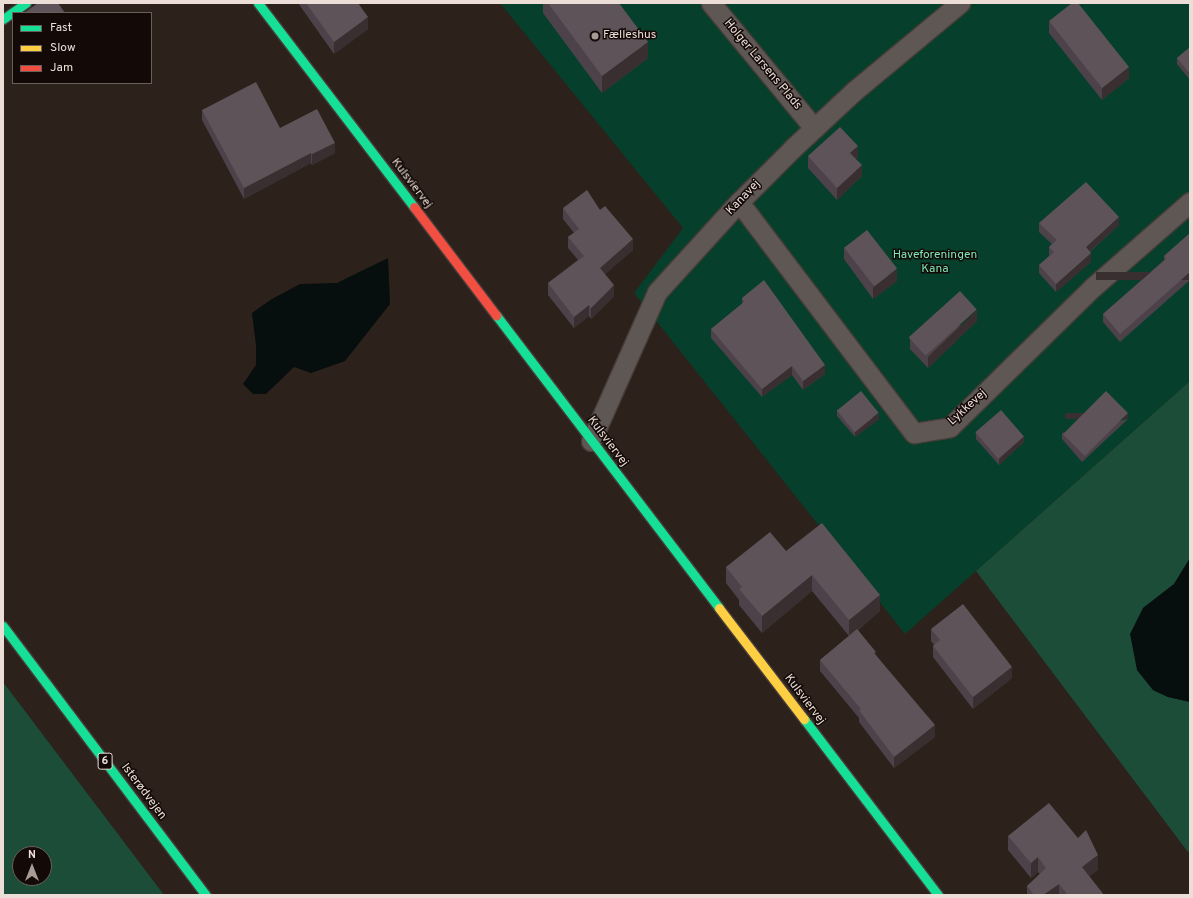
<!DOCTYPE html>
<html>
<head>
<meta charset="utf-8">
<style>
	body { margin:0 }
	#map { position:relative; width:1193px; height:898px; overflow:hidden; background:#2c211b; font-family:Overpass,sans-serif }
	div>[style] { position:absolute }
	.green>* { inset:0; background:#063f2b }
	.forest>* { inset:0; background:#1c4d39 }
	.water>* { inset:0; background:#060e0e }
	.roads { filter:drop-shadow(1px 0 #473d39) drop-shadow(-1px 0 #473d39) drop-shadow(0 1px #473d39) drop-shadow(0 -1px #473d39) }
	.lane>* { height:19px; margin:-9.5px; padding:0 9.5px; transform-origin:9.5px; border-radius:9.5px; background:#5f5753 }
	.fast>* { height:9px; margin:-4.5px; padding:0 4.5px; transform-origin:4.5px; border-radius:4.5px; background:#16e098 }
	.slow>* { height:9px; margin:-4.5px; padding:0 4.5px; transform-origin:4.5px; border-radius:4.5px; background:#ffcf43 }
	.jam>* { height:9px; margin:-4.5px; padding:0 4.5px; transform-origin:4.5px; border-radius:4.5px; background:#f24e42 }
	.wall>* { inset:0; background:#4d4249 }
	.shaded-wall>* { inset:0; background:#392e30; transform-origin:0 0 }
	.building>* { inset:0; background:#5e5358; transform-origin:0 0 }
	.dots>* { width:11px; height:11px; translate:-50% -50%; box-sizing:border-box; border:2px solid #130a07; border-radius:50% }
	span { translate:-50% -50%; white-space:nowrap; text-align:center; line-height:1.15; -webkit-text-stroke:3px #130a07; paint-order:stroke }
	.shield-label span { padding:1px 3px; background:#130a07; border:1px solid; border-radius:3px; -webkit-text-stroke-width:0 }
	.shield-label { font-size:11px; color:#ecded7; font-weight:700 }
	.poi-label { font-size:12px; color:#ecded7 }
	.left { translate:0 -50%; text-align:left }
	.street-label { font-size:12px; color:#ecded7 }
	.park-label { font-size:12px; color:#7de8bb }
	.frame { position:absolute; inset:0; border:4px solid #ecded7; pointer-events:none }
	.legend { position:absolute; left:12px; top:12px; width:140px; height:72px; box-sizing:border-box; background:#130a07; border:1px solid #6a5f5a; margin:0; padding:5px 7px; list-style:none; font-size:12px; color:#ecded7 }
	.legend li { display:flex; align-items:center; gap:8px; height:20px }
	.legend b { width:20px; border:1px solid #6a5f5a }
	.north { position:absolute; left:12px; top:846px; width:40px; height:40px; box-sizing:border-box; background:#130a07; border:1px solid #6a5f5a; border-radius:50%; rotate:0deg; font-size:11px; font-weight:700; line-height:16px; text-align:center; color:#ecded7 }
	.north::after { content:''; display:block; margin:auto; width:14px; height:18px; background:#a99c95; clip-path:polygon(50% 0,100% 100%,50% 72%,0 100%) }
</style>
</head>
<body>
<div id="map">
	<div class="green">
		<i style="clip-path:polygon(500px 3px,1190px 3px,1190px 381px,905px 634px,634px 293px,683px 228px)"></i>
	</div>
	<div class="forest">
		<i style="clip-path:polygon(1190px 381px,1190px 558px,1174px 584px,1143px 608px,1137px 670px,1153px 690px,1168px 697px,1190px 702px,1190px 851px,1188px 852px,976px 571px)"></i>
		<i style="clip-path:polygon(evenodd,3px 682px,164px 895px,3px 895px,3px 682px,20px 854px,44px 854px,44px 878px,20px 878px,20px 854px)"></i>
	</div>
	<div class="water">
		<i style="clip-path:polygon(388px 258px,390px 304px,345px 361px,311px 373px,294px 367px,266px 394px,253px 394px,243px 384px,256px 365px,256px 345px,252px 313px,272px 299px,300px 284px,337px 283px)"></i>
		<i style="clip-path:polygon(1190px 558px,1190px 702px,1168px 697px,1153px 690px,1137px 670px,1130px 634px,1143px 608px,1174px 584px)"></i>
	</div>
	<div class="roads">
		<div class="lane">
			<i style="left:711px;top:3px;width:162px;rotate:50.5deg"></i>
			<i style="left:739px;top:202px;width:290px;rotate:52.9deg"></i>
			<i style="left:914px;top:433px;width:36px;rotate:-9deg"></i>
			<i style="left:950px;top:427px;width:200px;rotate:-44.4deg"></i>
			<i style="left:1093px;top:287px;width:129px;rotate:-41.2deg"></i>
			<i style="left:591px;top:441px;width:163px;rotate:-66.1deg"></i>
			<i style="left:657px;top:292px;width:122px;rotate:-47.7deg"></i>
			<i style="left:739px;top:202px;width:78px;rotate:-45deg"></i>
			<i style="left:794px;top:147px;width:82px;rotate:-43deg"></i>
			<i style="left:854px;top:91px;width:138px;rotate:-39.7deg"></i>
		</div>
		<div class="fast">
			<i style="left:258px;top:3px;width:257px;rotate:52.6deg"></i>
			<i style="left:3px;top:19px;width:28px;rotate:-35deg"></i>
			<i style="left:496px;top:315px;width:368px;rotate:52.7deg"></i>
			<i style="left:3px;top:626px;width:337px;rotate:53deg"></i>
			<i style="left:804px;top:719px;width:221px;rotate:52.7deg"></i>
		</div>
		<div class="slow">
			<i style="left:719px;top:608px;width:140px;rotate:52.6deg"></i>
		</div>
		<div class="jam">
			<i style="left:414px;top:207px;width:136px;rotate:52.8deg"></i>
		</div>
	</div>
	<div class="wall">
		<i style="clip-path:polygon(298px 3px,358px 3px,368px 29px,334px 54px)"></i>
		<i style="clip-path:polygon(543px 3px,619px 3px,648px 58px,602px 93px,543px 13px)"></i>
		<i style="clip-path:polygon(1049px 21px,1129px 78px,1102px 100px,1049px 33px)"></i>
		<i style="clip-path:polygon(1190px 47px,1190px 80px,1177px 64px,1177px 58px)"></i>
		<i style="clip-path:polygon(202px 110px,280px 128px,335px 153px,312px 165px,311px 163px,244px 199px,202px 120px)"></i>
		<i style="clip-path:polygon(808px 156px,858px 158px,856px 159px,862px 176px,837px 200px,808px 168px)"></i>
		<i style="clip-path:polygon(563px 208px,600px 210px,633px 250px,605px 274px,614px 296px,591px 319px,589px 316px,574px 328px,548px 295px,548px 283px,578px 260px,568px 248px,568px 237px,574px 233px,563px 219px)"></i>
		<i style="clip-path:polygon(1039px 223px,1119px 225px,1090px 252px,1091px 262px,1056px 292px,1039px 273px,1039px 265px,1049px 256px,1049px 247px,1052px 244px,1039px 232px)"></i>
		<i style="clip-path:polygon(1190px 233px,1190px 280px,1120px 342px,1103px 322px,1103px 314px,1164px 260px,1164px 256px)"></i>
		<i style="clip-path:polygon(844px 248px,897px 281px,873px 299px,844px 259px)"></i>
		<i style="clip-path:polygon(742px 298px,825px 374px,803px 390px,792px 375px,762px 397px,711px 338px,711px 329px,742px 304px)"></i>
		<i style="clip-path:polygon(977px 321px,928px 368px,910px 349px,910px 338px)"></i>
		<i style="clip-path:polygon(837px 410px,879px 419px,855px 437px,837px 416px)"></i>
		<i style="clip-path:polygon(1128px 419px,1082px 462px,1062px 439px,1062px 433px)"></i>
		<i style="clip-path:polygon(976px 433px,1024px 442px,999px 465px,976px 439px)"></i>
		<i style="clip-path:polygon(786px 551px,880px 611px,858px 630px,935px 737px,894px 768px,859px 722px,859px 718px,820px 671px,820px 660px,849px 636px,812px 591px,762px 633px,739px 605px,739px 600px,726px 583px,726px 567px)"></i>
		<i style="clip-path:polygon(931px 629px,1012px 678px,973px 709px,933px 657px,933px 646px,934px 645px,931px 641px)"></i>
		<i style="clip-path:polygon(1008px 836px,1098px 870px,1089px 876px,1104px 895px,1027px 895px,1027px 886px,1040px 874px,1038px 872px,1031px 878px,1008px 850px)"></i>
	</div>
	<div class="shaded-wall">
		<i style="clip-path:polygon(368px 17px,368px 29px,334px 54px,334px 42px)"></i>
		<i style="clip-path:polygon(648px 42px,648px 58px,602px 93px,602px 76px)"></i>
		<i style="clip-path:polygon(1129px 67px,1129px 78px,1102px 100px,1102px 88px)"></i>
		<i style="clip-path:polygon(335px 143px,335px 153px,312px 165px,312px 154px)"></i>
		<i style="clip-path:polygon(858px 146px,858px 158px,850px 164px,850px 153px)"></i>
		<i style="clip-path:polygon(311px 153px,311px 163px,244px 199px,244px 188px)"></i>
		<i style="clip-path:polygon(862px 165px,862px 176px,837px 200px,837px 188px)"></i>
		<i style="clip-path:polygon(1119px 217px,1119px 225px,1086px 255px,1086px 247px)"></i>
		<i style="clip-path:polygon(633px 239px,633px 250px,600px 279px,600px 268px)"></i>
		<i style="clip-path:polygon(1091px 253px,1091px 262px,1056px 292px,1056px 284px)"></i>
		<i style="clip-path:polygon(897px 269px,897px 281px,873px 299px,873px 287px)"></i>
		<i style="left:1190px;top:272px;width:8px;height:94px;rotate:90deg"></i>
		<i style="clip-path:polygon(614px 285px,614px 296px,591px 319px,591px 308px)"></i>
		<i style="clip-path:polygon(589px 305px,589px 316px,574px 328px,574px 317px)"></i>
		<i style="clip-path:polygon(977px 310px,977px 321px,928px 368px,928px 357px)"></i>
		<i style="clip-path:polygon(825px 365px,825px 374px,803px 390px,803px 381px)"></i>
		<i style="clip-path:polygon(792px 366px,792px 375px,762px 397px,762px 389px)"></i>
		<i style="clip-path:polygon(879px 413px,879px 419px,855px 437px,855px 432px)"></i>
		<i style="left:1128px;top:413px;width:6px;height:63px;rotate:90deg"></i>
		<i style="clip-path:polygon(1024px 436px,1024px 442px,999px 465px,999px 459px)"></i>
		<i style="clip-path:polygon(812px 575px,812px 591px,762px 633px,762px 616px)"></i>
		<i style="clip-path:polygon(880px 595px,880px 611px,849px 637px,849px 620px)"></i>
		<i style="clip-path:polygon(1012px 667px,1012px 678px,973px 709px,973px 697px)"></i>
		<i style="clip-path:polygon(935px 725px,935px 737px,894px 768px,894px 757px)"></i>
		<i style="clip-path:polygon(1098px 855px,1098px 870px,1082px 881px,1082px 867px)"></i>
		<i style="clip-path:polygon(1038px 857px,1038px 872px,1031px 878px,1031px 863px)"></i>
		<i style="clip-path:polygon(1059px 884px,1059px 895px,1043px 895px)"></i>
	</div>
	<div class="building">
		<i style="clip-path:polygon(38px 3px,58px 3px,65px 13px,24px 13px)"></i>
		<i style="clip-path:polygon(306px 3px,358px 3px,368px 17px,334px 42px)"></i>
		<i style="clip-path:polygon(548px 3px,619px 3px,648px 42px,602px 76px)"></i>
		<i style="clip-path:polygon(1072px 3px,1078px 3px,1129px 67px,1102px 88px,1049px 21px)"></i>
		<i style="clip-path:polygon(1190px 47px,1190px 74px,1177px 58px)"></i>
		<i style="clip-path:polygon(256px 82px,280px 128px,317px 109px,335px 143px,312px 154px,311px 153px,244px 188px,202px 110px)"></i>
		<i style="clip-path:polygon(840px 127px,858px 146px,850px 153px,862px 165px,837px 188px,808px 156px)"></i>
		<i style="clip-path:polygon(1086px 182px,1119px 217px,1086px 247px,1091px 253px,1056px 284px,1039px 265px,1054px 252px,1049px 247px,1057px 240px,1039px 223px)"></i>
		<i style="clip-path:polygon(587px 190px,600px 210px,605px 206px,633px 239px,600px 268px,614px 285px,591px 308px,589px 305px,574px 317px,548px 283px,584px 256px,568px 237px,579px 229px,563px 208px)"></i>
		<i style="left:867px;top:230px;width:49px;height:29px;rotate:52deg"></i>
		<i style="clip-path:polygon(1190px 233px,1190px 272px,1120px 334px,1103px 314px,1166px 259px,1164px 256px)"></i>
		<i style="clip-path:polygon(764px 280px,825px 365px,803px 381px,792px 366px,762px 389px,711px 329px,744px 302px,742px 298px)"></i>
		<i style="left:960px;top:291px;width:25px;height:69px;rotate:48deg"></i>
		<i style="left:861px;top:391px;width:28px;height:31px;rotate:51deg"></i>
		<i style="left:1106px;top:391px;width:31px;height:61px;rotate:45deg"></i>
		<i style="left:1001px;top:410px;width:35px;height:34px;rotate:49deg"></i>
		<i style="clip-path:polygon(822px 523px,880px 595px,849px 620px,812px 575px,762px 616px,739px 589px,742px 587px,726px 567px,770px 532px,786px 551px)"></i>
		<i style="clip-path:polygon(963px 604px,1012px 667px,973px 697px,933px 646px,940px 640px,931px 629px)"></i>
		<i style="clip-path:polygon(857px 629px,876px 652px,874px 653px,935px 725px,894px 757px,859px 710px,861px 709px,820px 660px)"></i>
		<i style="clip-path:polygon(1049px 803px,1078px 838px,1086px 830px,1098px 855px,1082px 867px,1104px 895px,1068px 895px,1059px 884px,1043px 895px,1034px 895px,1027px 886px,1046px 868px,1038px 857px,1031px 863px,1008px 836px)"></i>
	</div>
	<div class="dots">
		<i style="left:595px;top:36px;background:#a99c95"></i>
	</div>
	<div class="shield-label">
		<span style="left:105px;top:761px">6</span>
	</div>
	<div class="poi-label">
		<span class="left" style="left:603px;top:36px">Fælleshus</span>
	</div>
	<div class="street-label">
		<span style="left:762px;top:65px;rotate:50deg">Holger Larsens Plads</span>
		<span style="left:411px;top:184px;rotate:53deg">Kulsviervej</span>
		<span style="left:744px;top:198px;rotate:-46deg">Kanavej</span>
		<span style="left:968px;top:408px;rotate:-42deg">Lykkevej</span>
		<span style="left:607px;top:442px;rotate:53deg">Kulsviervej</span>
		<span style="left:804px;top:700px;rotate:53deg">Kulsviervej</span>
		<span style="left:143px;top:792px;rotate:53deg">Isterødvejen</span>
	</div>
	<div class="park-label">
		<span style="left:935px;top:263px">Haveforeningen<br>Kana</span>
	</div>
	<div class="frame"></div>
	<ul class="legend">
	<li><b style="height:5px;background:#16e098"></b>Fast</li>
	<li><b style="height:5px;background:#ffcf43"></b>Slow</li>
	<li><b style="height:5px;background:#f24e42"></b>Jam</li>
	</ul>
	<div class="north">N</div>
</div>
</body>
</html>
